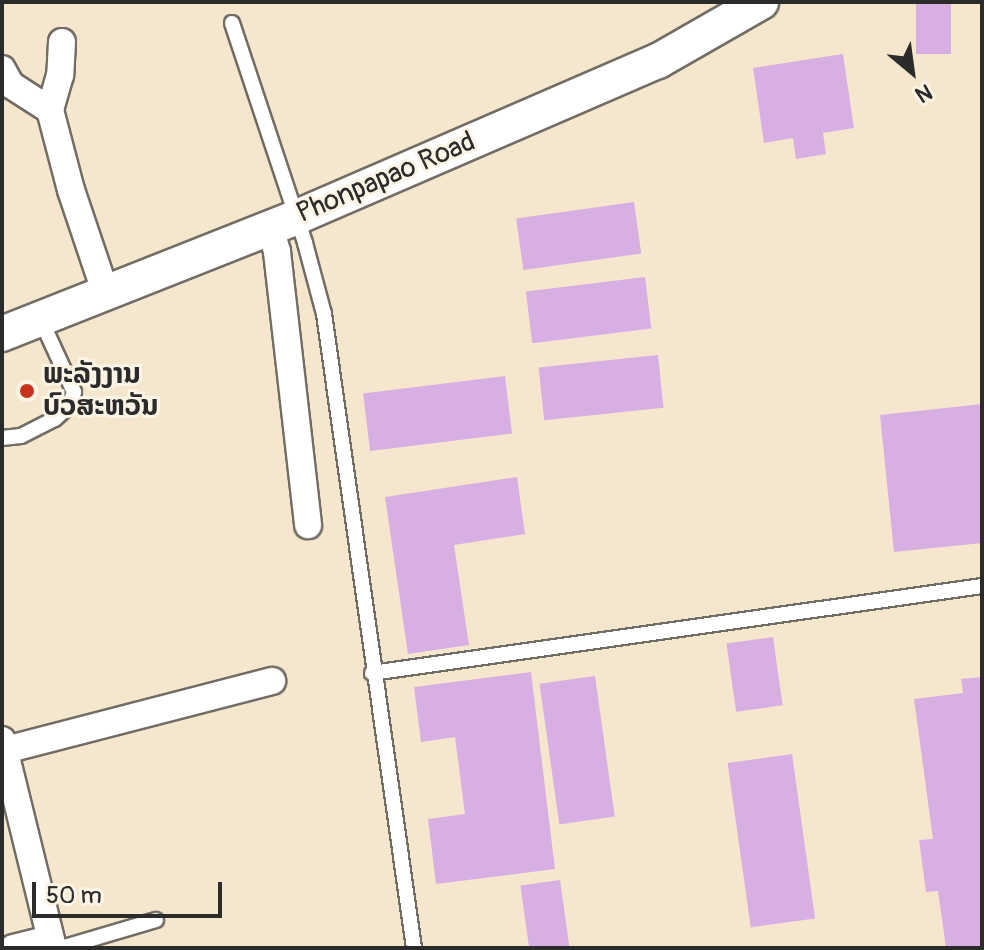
<!DOCTYPE html>
<html>
<head>
<meta charset="utf-8">
<style>
	body { margin:0 }
	#map { position:relative; width:984px; height:950px; overflow:hidden; background:#f5e7cd; font-family:Pangolin,"Noto Sans Lao",sans-serif }
	div>[style] { position:absolute }
	.building>* { inset:0; background:#d8afe2; transform-origin:0 0 }
	.roads { filter:drop-shadow(2px 0 #726d64) drop-shadow(-2px 0 #726d64) drop-shadow(0 2px #726d64) drop-shadow(0 -2px #726d64) }
	.service>* { height:14px; margin:-7px; padding:0 7px; transform-origin:7px; border-radius:7px; background:#fff }
	.minor>* { height:26px; margin:-13px; padding:0 13px; transform-origin:13px; border-radius:13px; background:#fff }
	.tertiary>* { height:34px; margin:-17px; padding:0 17px; transform-origin:17px; border-radius:17px; background:#fff }
	.dots>* { width:22px; height:22px; translate:-50% -50%; box-sizing:border-box; border:4px solid #fcf5e5; border-radius:50% }
	span { translate:-50% -50%; white-space:nowrap; text-align:center; line-height:1.15; -webkit-text-stroke:6px #fcf5e5; paint-order:stroke }
	.street-label { font-size:28px; color:#2b2b2b }
	.poi-label { font-size:28px; color:#2b2b2b; font-weight:700 }
	.left { translate:0 -50%; text-align:left }
	.frame { position:absolute; inset:0; border:4px solid #2b2b2b; pointer-events:none }
	.north { position:absolute; left:872px; top:32px; width:80px; height:80px; -webkit-text-stroke:6px #fcf5e5; paint-order:stroke; rotate:151deg; font-size:22px; font-weight:700; line-height:32px; text-align:center; color:#2b2b2b }
	.north::after { content:''; display:block; margin:auto; width:28px; height:36px; background:#2b2b2b; clip-path:polygon(50% 0,100% 100%,50% 72%,0 100%) }
	.scale { position:absolute; left:32px; top:882px; width:190px; height:36px; box-sizing:border-box; border:4px solid #2b2b2b; border-top:0; padding-left:10px; font-size:24px; line-height:28px; white-space:nowrap; color:#2b2b2b; -webkit-text-stroke:6px #fcf5e5; paint-order:stroke }
</style>
</head>
<body>
<div id="map">
	<div class="building">
		<i style="left:916px;top:2px;width:35px;height:52px"></i>
		<i style="clip-path:polygon(843px 54px,854px 128px,823px 133px,826px 154px,796px 159px,793px 138px,764px 143px,753px 68px)"></i>
		<i style="left:634px;top:202px;width:52px;height:119px;rotate:82deg"></i>
		<i style="left:645px;top:277px;width:52px;height:120px;rotate:83deg"></i>
		<i style="left:658px;top:355px;width:53px;height:120px;rotate:84deg"></i>
		<i style="left:505px;top:376px;width:58px;height:143px;rotate:83deg"></i>
		<i style="clip-path:polygon(982px 404px,982px 543px,894px 552px,880px 415px)"></i>
		<i style="clip-path:polygon(517px 477px,525px 534px,454px 545px,469px 645px,408px 654px,385px 497px)"></i>
		<i style="left:773px;top:637px;width:69px;height:47px;rotate:82deg"></i>
		<i style="clip-path:polygon(531px 672px,555px 869px,436px 884px,428px 819px,465px 814px,455px 737px,421px 742px,414px 687px)"></i>
		<i style="left:595px;top:676px;width:142px;height:56px;rotate:82deg"></i>
		<i style="clip-path:polygon(982px 677px,982px 948px,946px 948px,938px 891px,926px 892px,919px 840px,933px 839px,914px 699px,963px 693px,961px 679px)"></i>
		<i style="left:792px;top:754px;width:166px;height:65px;rotate:82deg"></i>
		<i style="left:560px;top:880px;width:69px;height:40px;rotate:82deg"></i>
	</div>
	<div class="roads">
		<div class="service">
			<i style="left:232px;top:23px;width:232px;rotate:71.6deg"></i>
			<i style="left:305px;top:243px;width:73px;rotate:75deg"></i>
			<i style="left:324px;top:314px;width:640px;rotate:81.92deg"></i>
			<i style="left:2px;top:438px;width:19px;rotate:-6deg"></i>
			<i style="left:21px;top:436px;width:38px;rotate:-27deg"></i>
			<i style="left:55px;top:419px;width:19px;rotate:-43deg"></i>
			<i style="left:69px;top:406px;width:15px;rotate:-70deg"></i>
			<i style="left:74px;top:392px;width:79px;rotate:-114.6deg"></i>
			<i style="left:372px;top:673px;width:616px;rotate:-8.12deg"></i>
			<i style="left:61px;top:948px;width:99px;rotate:-16.4deg"></i>
		</div>
		<div class="minor">
			<i style="left:62px;top:42px;width:33px;rotate:93deg"></i>
			<i style="left:60px;top:75px;width:36px;rotate:106deg"></i>
			<i style="left:50px;top:110px;width:83px;rotate:75.3deg"></i>
			<i style="left:71px;top:190px;width:110px;rotate:71.4deg"></i>
			<i style="left:2px;top:69px;width:18px;rotate:61deg"></i>
			<i style="left:11px;top:85px;width:46px;rotate:32.7deg"></i>
			<i style="left:270px;top:227px;width:26px;rotate:74deg"></i>
			<i style="left:277px;top:252px;width:275px;rotate:83.5deg"></i>
			<i style="left:2px;top:740px;width:214px;rotate:76.2deg"></i>
			<i style="left:5px;top:750px;width:276px;rotate:-14.5deg"></i>
			<i style="left:13px;top:948px;width:37px;rotate:-14deg"></i>
		</div>
		<div class="tertiary">
			<i style="left:2px;top:334px;width:317px;rotate:-21.6deg"></i>
			<i style="left:297px;top:217px;width:393px;rotate:-23.4deg"></i>
			<i style="left:658px;top:61px;width:119px;rotate:-29.8deg"></i>
		</div>
	</div>
	<div class="dots">
		<i style="left:27px;top:391px;background:#c8321e"></i>
	</div>
	<div class="street-label">
		<span style="left:386px;top:178px;rotate:-23deg">Phonpapao Road</span>
	</div>
	<div class="poi-label">
		<span class="left" style="left:43px;top:391px">ພະລັງງານ<br>ບົວສະຫວັນ</span>
	</div>
	<div class="frame"></div>
	<div class="north">N</div>
	<div class="scale">50 m</div>
</div>
</body>
</html>
